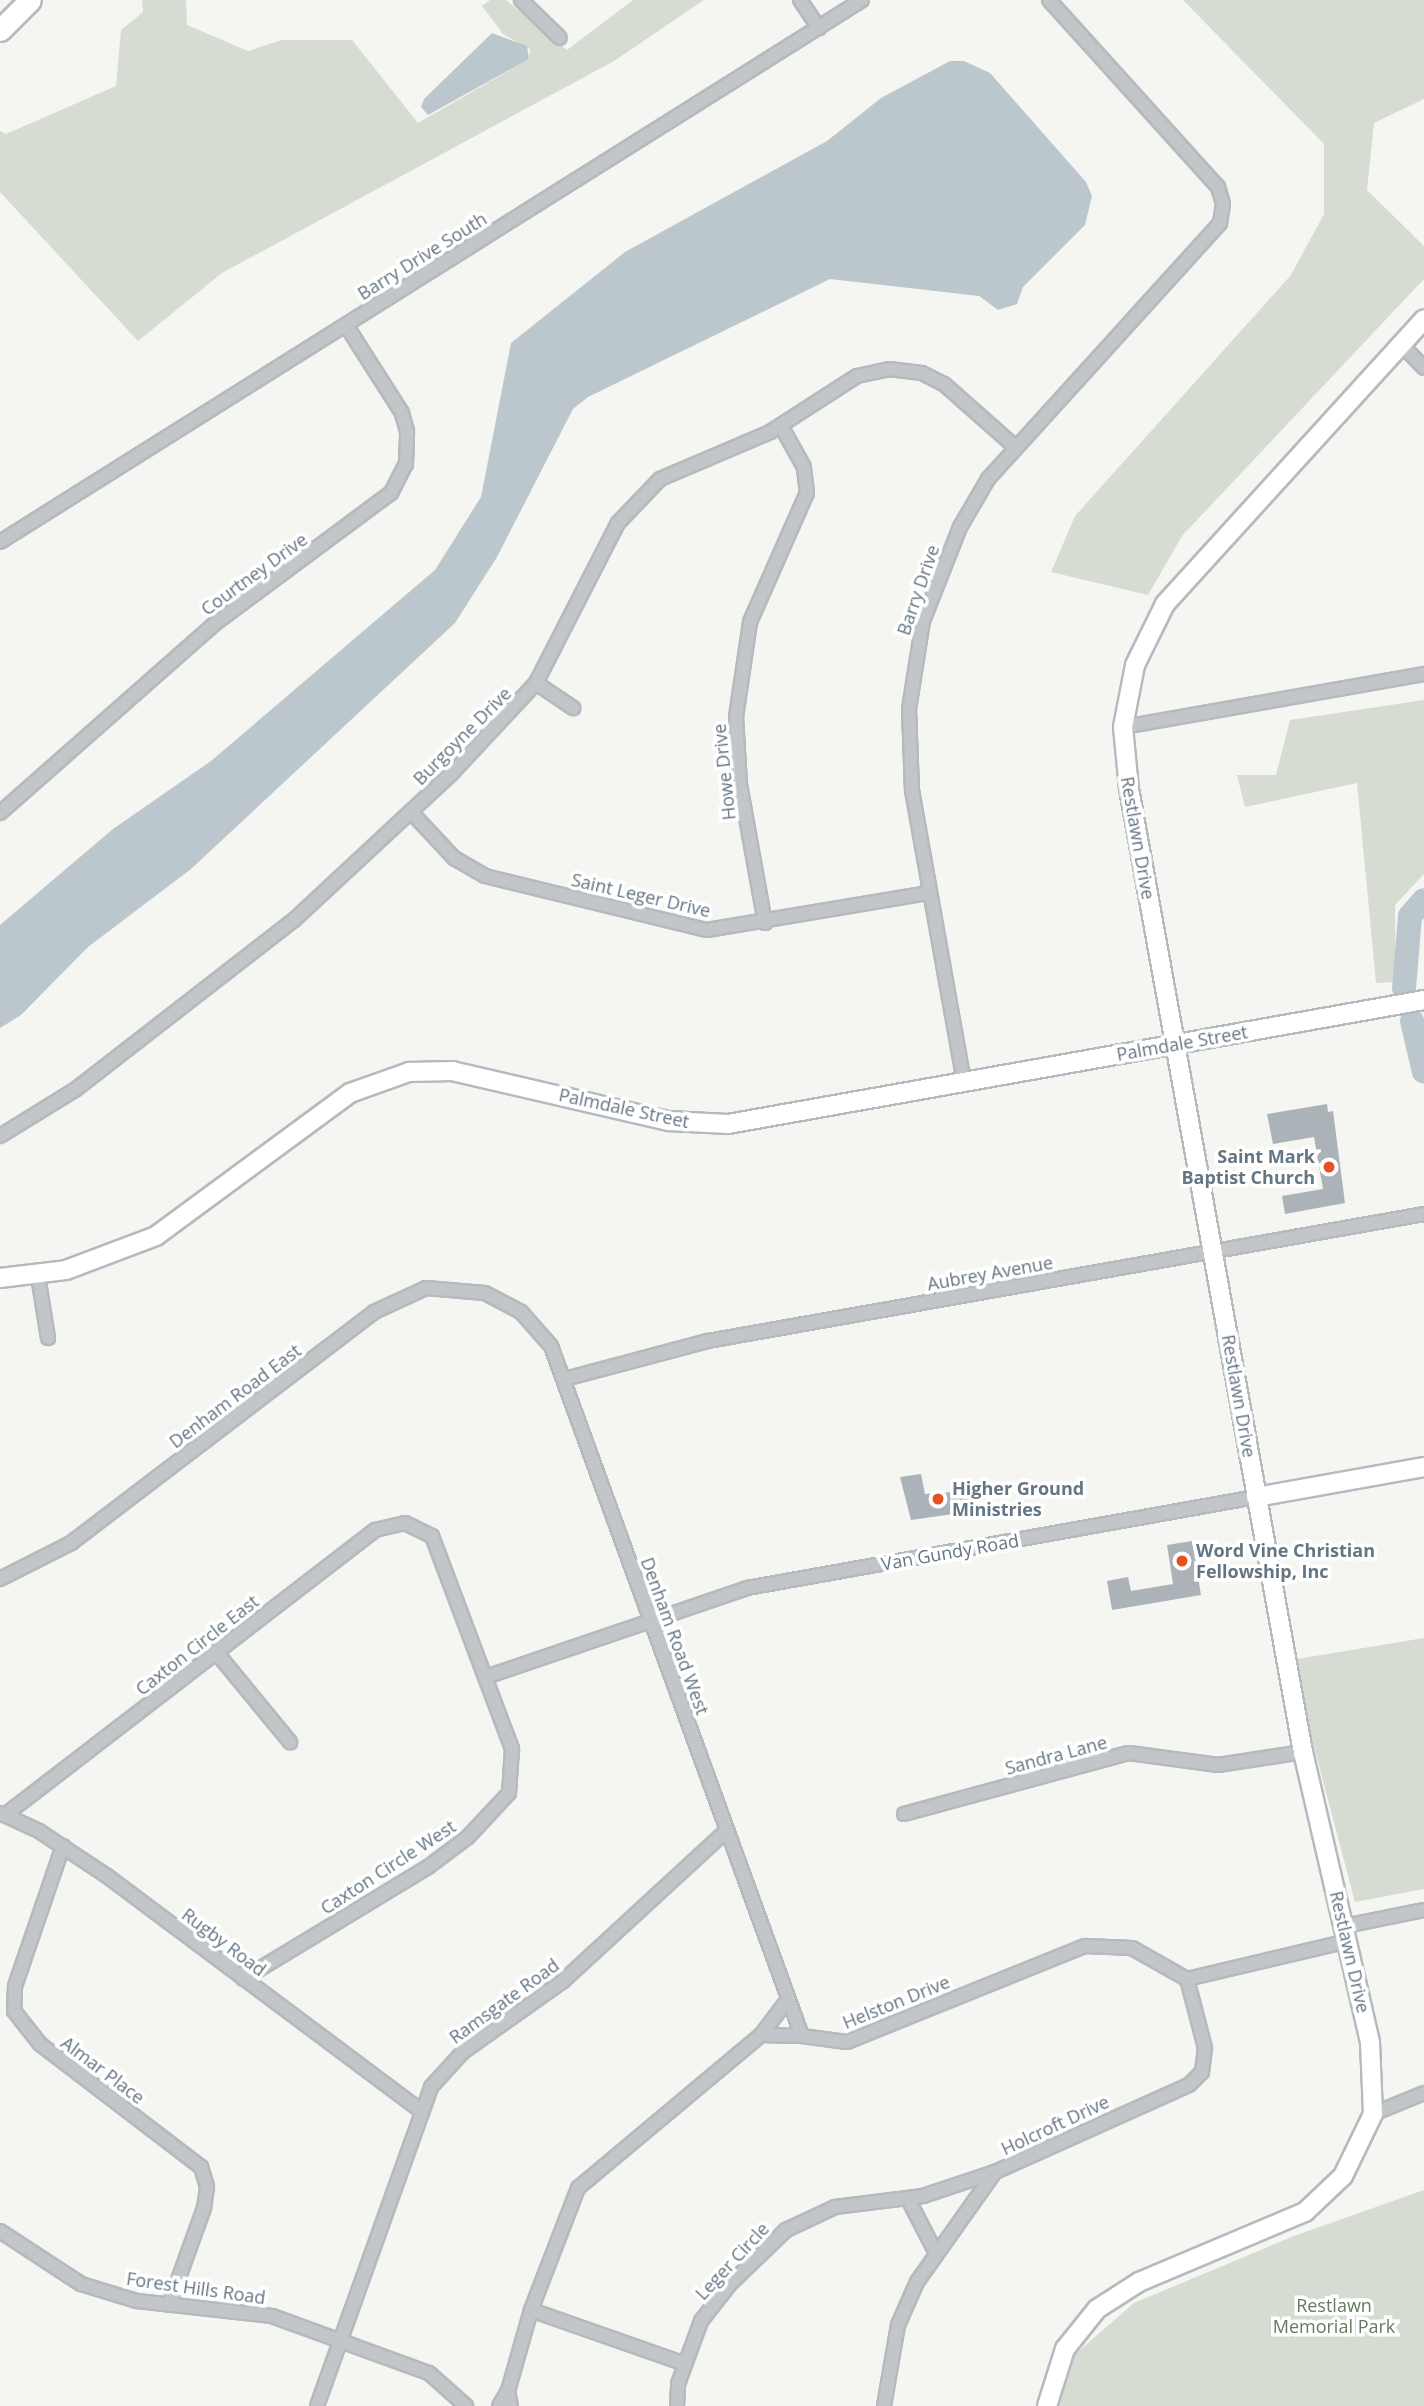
<!DOCTYPE html>
<html>
<head>
<meta charset="utf-8">
<style>
	body { margin:0 }
	#map { position:relative; width:1424px; height:2406px; overflow:hidden; background:#f5f5f1; font-family:"Open Sans",sans-serif }
	div>[style] { position:absolute }
	.green>* { inset:0; background:#d6dcd2 }
	.water>* { inset:0; background:#bbc7cc }
	.river>* { height:24px; margin:-12px; padding:0 12px; transform-origin:12px; border-radius:12px; background:#bbc7cc }
	.building>* { inset:0; background:#abb3b8 }
	.roads { filter:drop-shadow(2px 0 #b4babe) drop-shadow(-2px 0 #b4babe) drop-shadow(0 2px #b4babe) drop-shadow(0 -2px #b4babe) }
	.street>* { height:12px; margin:-6px; padding:0 6px; transform-origin:6px; border-radius:6px; background:#c2c6c9 }
	.secondary>* { height:18px; margin:-9px; padding:0 9px; transform-origin:9px; border-radius:9px; background:#fff }
	.primary>* { height:21px; margin:-10.5px; padding:0 10.5px; transform-origin:10.5px; border-radius:10.5px; background:#fff }
	.dots>* { width:19px; height:19px; translate:-50% -50%; box-sizing:border-box; border:4px solid #fff; border-radius:50% }
	span { translate:-50% -50%; white-space:nowrap; text-align:center; line-height:1.15; -webkit-text-stroke:7px #fff; paint-order:stroke }
	.street-label { font-size:18px; color:#647583 }
	.poi-label { font-size:18px; color:#647583; font-weight:700 }
	.right { translate:-100% -50%; text-align:right }
	.left { translate:0 -50%; text-align:left }
	.park-label { font-size:18px; color:#677a62 }
</style>
</head>
<body>
<div id="map">
	<div class="green">
		<i style="clip-path:polygon(142px 0,186px 0,187px 25px,248px 51px,282px 40px,352px 40px,418px 123px,529px 59px,530px 49px,503px 34px,482px 6px,490px 0,506px 0,567px 50px,633px 0,704px 0,614px 61px,222px 273px,138px 341px,0 192px,0 131px,6px 134px,116px 86px,121px 30px,143px 12px)"></i>
		<i style="clip-path:polygon(1183px 0,1424px 0,1424px 99px,1374px 123px,1367px 190px,1424px 246px,1424px 279px,1182px 536px,1148px 595px,1051px 572px,1075px 516px,1291px 275px,1324px 214px,1324px 144px)"></i>
		<i style="clip-path:polygon(1424px 700px,1424px 874px,1395px 905px,1396px 982px,1376px 983px,1357px 783px,1245px 807px,1237px 775px,1276px 775px,1290px 720px)"></i>
		<i style="clip-path:polygon(1424px 1638px,1424px 1889px,1355px 1902px,1291px 1660px)"></i>
		<i style="clip-path:polygon(1424px 2190px,1424px 2406px,1059px 2406px,1074px 2355px,1134px 2303px,1294px 2236px)"></i>
	</div>
	<div class="water">
		<i style="clip-path:polygon(492px 33px,527px 46px,529px 59px,428px 115px,421px 107px,424px 99px)"></i>
		<i style="clip-path:polygon(950px 61px,964px 61px,990px 73px,1086px 182px,1092px 196px,1085px 225px,1023px 287px,1017px 304px,998px 310px,979px 296px,830px 279px,588px 397px,573px 409px,497px 557px,455px 623px,191px 869px,88px 947px,21px 1015px,0 1028px,0 925px,113px 829px,211px 761px,435px 570px,481px 497px,511px 343px,625px 252px,827px 141px,881px 98px)"></i>
	</div>
	<div class="river">
		<i style="left:1404px;top:988px;width:72px;rotate:-85.2deg"></i>
		<i style="left:1410px;top:916px;width:21px;rotate:-49deg"></i>
		<i style="left:1412px;top:1021px;width:52px;rotate:76.8deg"></i>
	</div>
	<div class="building">
		<i style="clip-path:polygon(1327px 1104px,1328px 1112px,1333px 1111px,1345px 1203px,1285px 1214px,1282px 1196px,1323px 1189px,1314px 1137px,1273px 1144px,1267px 1114px)"></i>
		<i style="clip-path:polygon(921px 1474px,925px 1494px,966px 1491px,974px 1511px,911px 1520px,900px 1477px)"></i>
		<i style="clip-path:polygon(1192px 1541px,1201px 1595px,1112px 1610px,1107px 1581px,1128px 1577px,1131px 1591px,1173px 1584px,1167px 1545px)"></i>
	</div>
	<div class="roads">
		<div class="street">
			<i style="left:521px;top:0;width:54px;rotate:44.3deg"></i>
			<i style="left:800px;top:0;width:34px;rotate:56deg"></i>
			<i style="left:1401px;top:344px;width:33px;rotate:46deg"></i>
			<i style="left:0;top:542px;width:1018px;rotate:-32.16deg"></i>
			<i style="left:536px;top:683px;width:45px;rotate:34deg"></i>
			<i style="left:1123px;top:727px;width:306px;rotate:-10deg"></i>
			<i style="left:411px;top:812px;width:63px;rotate:46.9deg"></i>
			<i style="left:454px;top:858px;width:36px;rotate:30deg"></i>
			<i style="left:485px;top:876px;width:228px;rotate:13.7deg"></i>
			<i style="left:707px;top:930px;width:225px;rotate:-9.5deg"></i>
			<i style="left:0;top:813px;width:284px;rotate:-41.4deg"></i>
			<i style="left:213px;top:625px;width:222px;rotate:-36.6deg"></i>
			<i style="left:391px;top:493px;width:33px;rotate:-63deg"></i>
			<i style="left:406px;top:464px;width:33px;rotate:-88deg"></i>
			<i style="left:407px;top:431px;width:19px;rotate:-106deg"></i>
			<i style="left:402px;top:413px;width:104px;rotate:-122.5deg"></i>
			<i style="left:765px;top:923px;width:141px;rotate:-100.2deg"></i>
			<i style="left:740px;top:784px;width:67px;rotate:-93.4deg"></i>
			<i style="left:736px;top:717px;width:96px;rotate:-81.6deg"></i>
			<i style="left:750px;top:622px;width:141px;rotate:-66.2deg"></i>
			<i style="left:807px;top:493px;width:26px;rotate:-97deg"></i>
			<i style="left:804px;top:467px;width:47px;rotate:-119.3deg"></i>
			<i style="left:964px;top:1082px;width:296px;rotate:-100.1deg"></i>
			<i style="left:912px;top:791px;width:82px;rotate:-92.1deg"></i>
			<i style="left:909px;top:709px;width:89px;rotate:-81deg"></i>
			<i style="left:923px;top:621px;width:101px;rotate:-68.5deg"></i>
			<i style="left:960px;top:527px;width:56px;rotate:-59.7deg"></i>
			<i style="left:988px;top:479px;width:345px;rotate:-47.8deg"></i>
			<i style="left:1220px;top:223px;width:19px;rotate:-81deg"></i>
			<i style="left:1223px;top:204px;width:18px;rotate:-106deg"></i>
			<i style="left:1218px;top:187px;width:252px;rotate:-132.1deg"></i>
			<i style="left:0;top:1136px;width:89px;rotate:-31.7deg"></i>
			<i style="left:76px;top:1089px;width:277px;rotate:-37.8deg"></i>
			<i style="left:295px;top:919px;width:214px;rotate:-42.9deg"></i>
			<i style="left:452px;top:773px;width:123px;rotate:-47deg"></i>
			<i style="left:536px;top:683px;width:180px;rotate:-62.9deg"></i>
			<i style="left:618px;top:523px;width:61px;rotate:-46.3deg"></i>
			<i style="left:660px;top:479px;width:120px;rotate:-23.1deg"></i>
			<i style="left:770px;top:432px;width:103px;rotate:-32.8deg"></i>
			<i style="left:857px;top:376px;width:33px;rotate:-12deg"></i>
			<i style="left:889px;top:369px;width:33px;rotate:7deg"></i>
			<i style="left:922px;top:373px;width:25px;rotate:27deg"></i>
			<i style="left:944px;top:384px;width:94px;rotate:41.5deg"></i>
			<i style="left:38px;top:1276px;width:63px;rotate:80.8deg"></i>
			<i style="left:565px;top:1379px;width:148px;rotate:-14.9deg"></i>
			<i style="left:708px;top:1341px;width:727px;rotate:-10.06deg"></i>
			<i style="left:0;top:1579px;width:80px;rotate:-26.9deg"></i>
			<i style="left:71px;top:1543px;width:381px;rotate:-37.3deg"></i>
			<i style="left:374px;top:1312px;width:57px;rotate:-24.8deg"></i>
			<i style="left:426px;top:1288px;width:59px;rotate:4.8deg"></i>
			<i style="left:485px;top:1293px;width:41px;rotate:27.8deg"></i>
			<i style="left:521px;top:1312px;width:45px;rotate:48.6deg"></i>
			<i style="left:551px;top:1346px;width:734px;rotate:70.01deg"></i>
			<i style="left:802px;top:2036px;width:45px;rotate:7.6deg"></i>
			<i style="left:847px;top:2042px;width:257px;rotate:-22deg"></i>
			<i style="left:1085px;top:1946px;width:47px;rotate:2.4deg"></i>
			<i style="left:1132px;top:1948px;width:63px;rotate:29.4deg"></i>
			<i style="left:1187px;top:1979px;width:165px;rotate:-13.3deg"></i>
			<i style="left:216px;top:1652px;width:117px;rotate:50.6deg"></i>
			<i style="left:486px;top:1677px;width:276px;rotate:-18.8deg"></i>
			<i style="left:747px;top:1588px;width:517px;rotate:-10.14deg"></i>
			<i style="left:0;top:1813px;width:43px;rotate:24.8deg"></i>
			<i style="left:39px;top:1831px;width:82px;rotate:33.5deg"></i>
			<i style="left:107px;top:1876px;width:391px;rotate:36.8deg"></i>
			<i style="left:904px;top:1814px;width:233px;rotate:-15.2deg"></i>
			<i style="left:1129px;top:1753px;width:90px;rotate:7.7deg"></i>
			<i style="left:1218px;top:1765px;width:86px;rotate:-8.7deg"></i>
			<i style="left:5px;top:1815px;width:467px;rotate:-37.6deg"></i>
			<i style="left:375px;top:1530px;width:31px;rotate:-13deg"></i>
			<i style="left:405px;top:1523px;width:30px;rotate:26deg"></i>
			<i style="left:432px;top:1536px;width:228px;rotate:69.4deg"></i>
			<i style="left:512px;top:1749px;width:44px;rotate:93.9deg"></i>
			<i style="left:509px;top:1793px;width:60px;rotate:133deg"></i>
			<i style="left:468px;top:1837px;width:50px;rotate:143.1deg"></i>
			<i style="left:428px;top:1867px;width:216px;rotate:148.8deg"></i>
			<i style="left:63px;top:1846px;width:148px;rotate:108.9deg"></i>
			<i style="left:15px;top:1986px;width:25px;rotate:92deg"></i>
			<i style="left:14px;top:2011px;width:42px;rotate:51.8deg"></i>
			<i style="left:40px;top:2044px;width:203px;rotate:37.4deg"></i>
			<i style="left:201px;top:2167px;width:21px;rotate:73deg"></i>
			<i style="left:207px;top:2187px;width:21px;rotate:98deg"></i>
			<i style="left:204px;top:2208px;width:103px;rotate:109.8deg"></i>
			<i style="left:1345px;top:1926px;width:81px;rotate:-11.4deg"></i>
			<i style="left:761px;top:2035px;width:41px;rotate:1.4deg"></i>
			<i style="left:1373px;top:2114px;width:55px;rotate:-22.4deg"></i>
			<i style="left:908px;top:2199px;width:59px;rotate:62.6deg"></i>
			<i style="left:0;top:2231px;width:97px;rotate:33.2deg"></i>
			<i style="left:81px;top:2284px;width:59px;rotate:16.9deg"></i>
			<i style="left:137px;top:2301px;width:136px;rotate:6.3deg"></i>
			<i style="left:272px;top:2316px;width:167px;rotate:20deg"></i>
			<i style="left:429px;top:2373px;width:50px;rotate:41.7deg"></i>
			<i style="left:531px;top:2310px;width:163px;rotate:19.3deg"></i>
			<i style="left:508px;top:2391px;width:84px;rotate:-74.1deg"></i>
			<i style="left:531px;top:2310px;width:131px;rotate:-68.9deg"></i>
			<i style="left:578px;top:2188px;width:239px;rotate:-39.9deg"></i>
			<i style="left:761px;top:2035px;width:41px;rotate:-52.9deg"></i>
			<i style="left:317px;top:2406px;width:339px;rotate:-70.3deg"></i>
			<i style="left:431px;top:2087px;width:47px;rotate:-47.6deg"></i>
			<i style="left:463px;top:2052px;width:123px;rotate:-35.4deg"></i>
			<i style="left:563px;top:1981px;width:222px;rotate:-42.6deg"></i>
			<i style="left:499px;top:2406px;width:17px;rotate:-59deg"></i>
			<i style="left:508px;top:2391px;width:15px;rotate:79deg"></i>
			<i style="left:677px;top:2406px;width:22px;rotate:-87deg"></i>
			<i style="left:678px;top:2384px;width:67px;rotate:-69.9deg"></i>
			<i style="left:701px;top:2321px;width:47px;rotate:-51.9deg"></i>
			<i style="left:730px;top:2284px;width:78px;rotate:-44deg"></i>
			<i style="left:786px;top:2230px;width:54px;rotate:-25.1deg"></i>
			<i style="left:835px;top:2207px;width:89px;rotate:-7.1deg"></i>
			<i style="left:923px;top:2196px;width:76px;rotate:-18.4deg"></i>
			<i style="left:884px;top:2406px;width:82px;rotate:-80.2deg"></i>
			<i style="left:898px;top:2325px;width:47px;rotate:-66.2deg"></i>
			<i style="left:917px;top:2282px;width:135px;rotate:-54.7deg"></i>
			<i style="left:995px;top:2172px;width:213px;rotate:-24.2deg"></i>
			<i style="left:1189px;top:2085px;width:18px;rotate:-45deg"></i>
			<i style="left:1202px;top:2072px;width:24px;rotate:-83deg"></i>
			<i style="left:1205px;top:2048px;width:71px;rotate:-104.6deg"></i>
		</div>
		<div class="secondary">
			<i style="left:0;top:1278px;width:66px;rotate:-6.9deg"></i>
			<i style="left:66px;top:1270px;width:96px;rotate:-20.7deg"></i>
			<i style="left:156px;top:1236px;width:241px;rotate:-36.4deg"></i>
			<i style="left:350px;top:1093px;width:63px;rotate:-19.6deg"></i>
			<i style="left:409px;top:1072px;width:43px;rotate:-1.3deg"></i>
			<i style="left:452px;top:1071px;width:223px;rotate:13deg"></i>
			<i style="left:669px;top:1121px;width:59px;rotate:2.9deg"></i>
			<i style="left:728px;top:1124px;width:707px;rotate:-10.1deg"></i>
			<i style="left:1256px;top:1497px;width:171px;rotate:-10.1deg"></i>
			<i style="left:1047px;top:2406px;width:60px;rotate:-72.5deg"></i>
			<i style="left:1065px;top:2349px;width:51px;rotate:-51.3deg"></i>
			<i style="left:1097px;top:2309px;width:50px;rotate:-32.7deg"></i>
			<i style="left:1139px;top:2282px;width:180px;rotate:-22.9deg"></i>
			<i style="left:1305px;top:2212px;width:52px;rotate:-43.5deg"></i>
			<i style="left:1343px;top:2176px;width:69px;rotate:-64.2deg"></i>
			<i style="left:1373px;top:2114px;width:72px;rotate:-92.4deg"></i>
			<i style="left:1370px;top:2042px;width:298px;rotate:-103deg"></i>
			<i style="left:1303px;top:1752px;width:979px;rotate:-100.24deg"></i>
			<i style="left:1129px;top:789px;width:62px;rotate:-95.5deg"></i>
			<i style="left:1123px;top:727px;width:63px;rotate:-79deg"></i>
			<i style="left:1135px;top:665px;width:68px;rotate:-63.8deg"></i>
			<i style="left:1165px;top:604px;width:385px;rotate:-47.7deg"></i>
		</div>
		<div class="primary">
			<i style="left:0;top:30px;width:42px;rotate:-45deg"></i>
		</div>
	</div>
	<div class="dots">
		<i style="left:1329px;top:1167px;background:#e55121"></i>
		<i style="left:938px;top:1499px;background:#e55121"></i>
		<i style="left:1182px;top:1561px;background:#e55121"></i>
	</div>
	<div class="street-label">
		<span style="left:422px;top:256px;rotate:-32deg">Barry Drive South</span>
		<span style="left:254px;top:574px;rotate:-36deg">Courtney Drive</span>
		<span style="left:918px;top:590px;rotate:-71deg">Barry Drive</span>
		<span style="left:462px;top:736px;rotate:-45deg">Burgoyne Drive</span>
		<span style="left:724px;top:772px;rotate:-96deg">Howe Drive</span>
		<span style="left:1138px;top:838px;rotate:80deg">Restlawn Drive</span>
		<span style="left:641px;top:895px;rotate:13deg">Saint Leger Drive</span>
		<span style="left:1182px;top:1043px;rotate:-10deg">Palmdale Street</span>
		<span style="left:624px;top:1108px;rotate:12deg">Palmdale Street</span>
		<span style="left:990px;top:1273px;rotate:-10deg">Aubrey Avenue</span>
		<span style="left:235px;top:1396px;rotate:-37deg">Denham Road East</span>
		<span style="left:1239px;top:1396px;rotate:80deg">Restlawn Drive</span>
		<span style="left:950px;top:1552px;rotate:-10deg">Van Gundy Road</span>
		<span style="left:675px;top:1636px;rotate:70deg">Denham Road West</span>
		<span style="left:197px;top:1645px;rotate:-38deg">Caxton Circle East</span>
		<span style="left:1056px;top:1755px;rotate:-15deg">Sandra Lane</span>
		<span style="left:388px;top:1867px;rotate:-33deg">Caxton Circle West</span>
		<span style="left:224px;top:1942px;rotate:37deg">Rugby Road</span>
		<span style="left:1350px;top:1952px;rotate:77deg">Restlawn Drive</span>
		<span style="left:504px;top:2001px;rotate:-36deg">Ramsgate Road</span>
		<span style="left:896px;top:2002px;rotate:-22deg">Helston Drive</span>
		<span style="left:103px;top:2070px;rotate:37deg">Almar Place</span>
		<span style="left:1055px;top:2125px;rotate:-25deg">Holcroft Drive</span>
		<span style="left:732px;top:2261px;rotate:-47deg">Leger Circle</span>
		<span style="left:196px;top:2288px;rotate:8deg">Forest Hills Road</span>
	</div>
	<div class="poi-label">
		<span class="right" style="left:1315px;top:1167px">Saint Mark<br>Baptist Church</span>
		<span class="left" style="left:952px;top:1499px">Higher Ground<br>Ministries</span>
		<span class="left" style="left:1196px;top:1561px">Word Vine Christian<br>Fellowship, Inc</span>
	</div>
	<div class="park-label">
		<span style="left:1334px;top:2316px">Restlawn<br>Memorial Park</span>
	</div>
</div>
</body>
</html>
